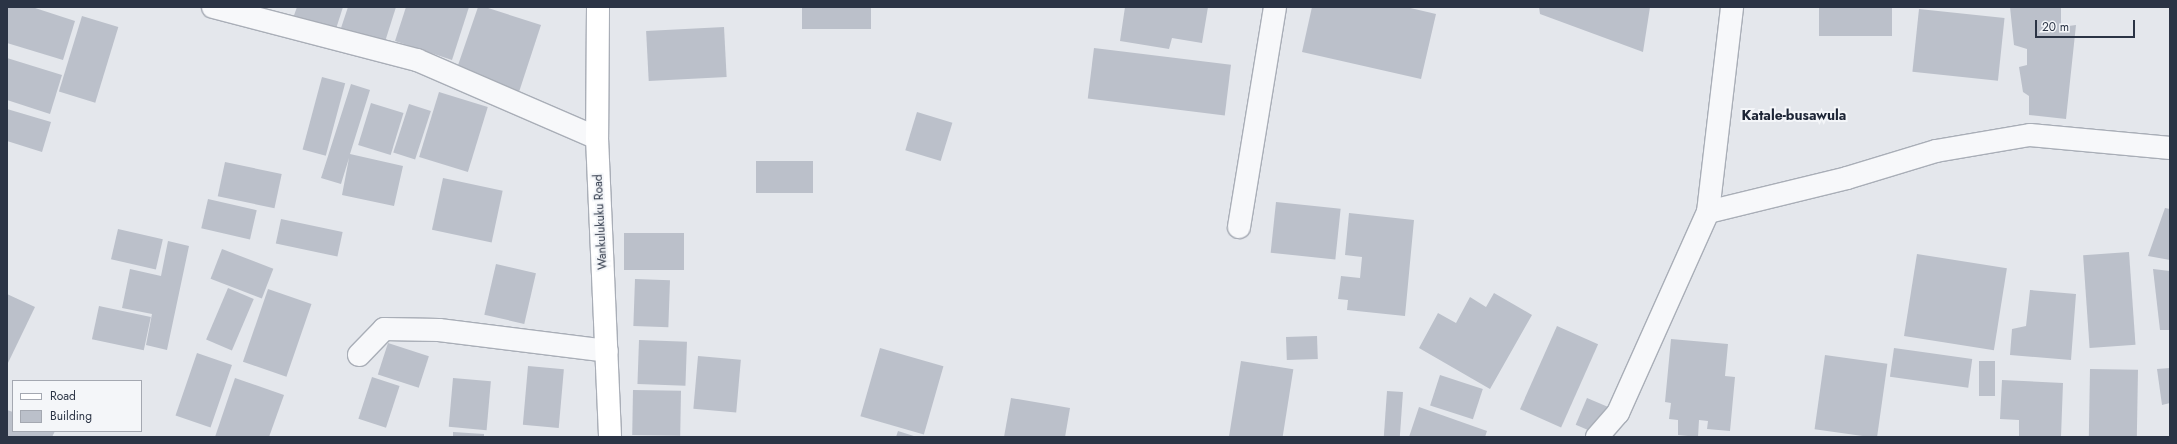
<!DOCTYPE html>
<html>
<head>
<meta charset="utf-8">
<style>
	body { margin:0 }
	#map { position:relative; width:2177px; height:444px; overflow:hidden; background:#e4e7ec; font-family:Jost,sans-serif }
	div>[style] { position:absolute }
	.building>* { inset:0; background:#bbc0ca; transform-origin:0 0 }
	.roads { filter:drop-shadow(1px 0 #a9aeb7) drop-shadow(-1px 0 #a9aeb7) drop-shadow(0 1px #a9aeb7) drop-shadow(0 -1px #a9aeb7) }
	.street>* { height:22px; margin:-11px; padding:0 11px; transform-origin:11px; border-radius:11px; background:#f7f8fa }
	.secondary>* { height:22px; margin:-11px; padding:0 11px; transform-origin:11px; border-radius:11px; background:#fff }
	span { translate:-50% -50%; white-space:nowrap; text-align:center; line-height:1.15; -webkit-text-stroke:4px #f4f6f9; paint-order:stroke }
	.street-label { font-size:12px; color:#2b3445 }
	.quarter-label { font-size:14px; color:#1d2536; font-weight:700 }
	.frame { position:absolute; inset:0; border:8px solid #2b3445; pointer-events:none }
	.legend { position:absolute; left:12px; top:380px; width:130px; height:52px; box-sizing:border-box; background:#f4f6f9; border:1px solid #a4a8b1; margin:0; padding:5px 7px; list-style:none; font-size:12px; color:#2b3445 }
	.legend li { display:flex; align-items:center; gap:8px; height:20px }
	.legend b { width:20px; border:1px solid #a4a8b1 }
	.scale { position:absolute; left:2035px; top:20px; width:100px; height:18px; box-sizing:border-box; border:2px solid #2b3445; border-top:0; padding-left:5px; font-size:12px; line-height:14px; white-space:nowrap; color:#2b3445; -webkit-text-stroke:3px #f4f6f9; paint-order:stroke }
</style>
</head>
<body>
<div id="map">
	<div class="building">
		<i style="clip-path:polygon(7px 7px,32px 7px,75px 21px,63px 60px,7px 43px)"></i>
		<i style="clip-path:polygon(297px 7px,343px 7px,334px 35px,292px 21px)"></i>
		<i style="clip-path:polygon(348px 7px,396px 7px,383px 48px,339px 34px)"></i>
		<i style="clip-path:polygon(406px 7px,469px 7px,452px 60px,395px 41px)"></i>
		<i style="clip-path:polygon(478px 7px,485px 7px,541px 25px,518px 95px,455px 74px)"></i>
		<i style="left:802px;top:7px;width:69px;height:22px"></i>
		<i style="clip-path:polygon(1125px 7px,1208px 7px,1202px 43px,1172px 38px,1169px 49px,1120px 41px)"></i>
		<i style="clip-path:polygon(1312px 7px,1406px 7px,1436px 14px,1421px 79px,1302px 52px)"></i>
		<i style="clip-path:polygon(1539px 7px,1650px 7px,1643px 52px,1540px 14px)"></i>
		<i style="left:1819px;top:7px;width:73px;height:29px"></i>
		<i style="clip-path:polygon(2010px 7px,2061px 7px,2061px 27px,2076px 25px,2066px 119px,2029px 115px,2029px 96px,2023px 92px,2019px 67px,2027px 65px,2027px 49px,2014px 45px)"></i>
		<i style="left:1919px;top:9px;width:86px;height:63px;rotate:6deg"></i>
		<i style="left:82px;top:16px;width:38px;height:79px;rotate:17deg"></i>
		<i style="left:724px;top:27px;width:50px;height:78px;rotate:87deg"></i>
		<i style="left:1094px;top:48px;width:138px;height:51px;rotate:7deg"></i>
		<i style="clip-path:polygon(7px 58px,62px 75px,50px 114px,7px 100px)"></i>
		<i style="left:322px;top:77px;width:24px;height:75px;rotate:15deg"></i>
		<i style="clip-path:polygon(351px 84px,370px 90px,350px 154px,403px 166px,394px 206px,342px 195px,349px 158px,341px 184px,321px 178px)"></i>
		<i style="left:439px;top:92px;width:51px;height:68px;rotate:17deg"></i>
		<i style="left:371px;top:103px;width:34px;height:44px;rotate:17deg"></i>
		<i style="left:409px;top:104px;width:23px;height:51px;rotate:18deg"></i>
		<i style="clip-path:polygon(7px 109px,51px 122px,42px 152px,7px 141px)"></i>
		<i style="left:917px;top:112px;width:37px;height:40px;rotate:17deg"></i>
		<i style="left:756px;top:161px;width:57px;height:32px"></i>
		<i style="left:225px;top:162px;width:58px;height:35px;rotate:12deg"></i>
		<i style="left:443px;top:178px;width:61px;height:53px;rotate:12deg"></i>
		<i style="left:208px;top:199px;width:50px;height:30px;rotate:13deg"></i>
		<i style="left:1276px;top:202px;width:65px;height:51px;rotate:6deg"></i>
		<i style="clip-path:polygon(2165px 208px,2170px 209px,2170px 260px,2148px 256px)"></i>
		<i style="clip-path:polygon(1349px 213px,1414px 220px,1405px 316px,1347px 310px,1348px 300px,1338px 299px,1341px 276px,1360px 278px,1362px 257px,1345px 255px)"></i>
		<i style="left:281px;top:219px;width:63px;height:25px;rotate:12deg"></i>
		<i style="left:118px;top:229px;width:46px;height:31px;rotate:13deg"></i>
		<i style="left:684px;top:233px;width:37px;height:60px;rotate:90deg"></i>
		<i style="clip-path:polygon(168px 241px,189px 246px,167px 350px,146px 345px,152px 314px,122px 308px,130px 269px,161px 276px)"></i>
		<i style="left:222px;top:249px;width:55px;height:32px;rotate:21deg"></i>
		<i style="left:2129px;top:252px;width:93px;height:46px;rotate:86deg"></i>
		<i style="left:1917px;top:254px;width:91px;height:83px;rotate:9deg"></i>
		<i style="left:496px;top:264px;width:41px;height:52px;rotate:13deg"></i>
		<i style="clip-path:polygon(2153px 269px,2170px 271px,2170px 330px,2160px 330px)"></i>
		<i style="left:635px;top:279px;width:35px;height:47px;rotate:2deg"></i>
		<i style="left:228px;top:288px;width:28px;height:56px;rotate:23deg"></i>
		<i style="left:268px;top:289px;width:46px;height:77px;rotate:19deg"></i>
		<i style="clip-path:polygon(2030px 290px,2076px 294px,2071px 360px,2010px 355px,2012px 329px,2026px 326px)"></i>
		<i style="clip-path:polygon(1494px 293px,1532px 315px,1490px 389px,1419px 348px,1438px 313px,1456px 323px,1470px 297px,1486px 307px)"></i>
		<i style="clip-path:polygon(7px 294px,35px 307px,7px 365px)"></i>
		<i style="left:99px;top:306px;width:53px;height:34px;rotate:12deg"></i>
		<i style="left:1557px;top:326px;width:45px;height:91px;rotate:24deg"></i>
		<i style="left:1317px;top:336px;width:23px;height:31px;rotate:88deg"></i>
		<i style="clip-path:polygon(1671px 339px,1728px 344px,1725px 376px,1735px 377px,1730px 431px,1707px 429px,1708px 421px,1699px 420px,1698px 437px,1678px 435px,1678px 420px,1669px 419px,1671px 403px,1665px 402px)"></i>
		<i style="left:639px;top:340px;width:48px;height:44px;rotate:2deg"></i>
		<i style="left:388px;top:343px;width:43px;height:33px;rotate:18deg"></i>
		<i style="left:880px;top:348px;width:66px;height:71px;rotate:16deg"></i>
		<i style="left:1894px;top:348px;width:79px;height:29px;rotate:8deg"></i>
		<i style="left:197px;top:353px;width:37px;height:66px;rotate:19deg"></i>
		<i style="left:1825px;top:355px;width:63px;height:75px;rotate:8deg"></i>
		<i style="left:698px;top:356px;width:43px;height:53px;rotate:5deg"></i>
		<i style="left:1241px;top:361px;width:53px;height:77px;rotate:9deg"></i>
		<i style="left:1979px;top:361px;width:16px;height:35px"></i>
		<i style="left:528px;top:366px;width:36px;height:59px;rotate:5deg"></i>
		<i style="clip-path:polygon(2170px 368px,2170px 403px,2162px 405px,2157px 369px)"></i>
		<i style="left:2090px;top:369px;width:48px;height:68px;rotate:1deg"></i>
		<i style="left:1440px;top:375px;width:45px;height:32px;rotate:18deg"></i>
		<i style="left:372px;top:377px;width:29px;height:44px;rotate:18deg"></i>
		<i style="clip-path:polygon(235px 378px,284px 395px,269px 437px,215px 437px)"></i>
		<i style="left:453px;top:378px;width:38px;height:49px;rotate:5deg"></i>
		<i style="clip-path:polygon(2002px 380px,2063px 383px,2061px 437px,2019px 437px,2019px 420px,2000px 419px)"></i>
		<i style="left:633px;top:390px;width:48px;height:45px;rotate:1deg"></i>
		<i style="left:1387px;top:391px;width:16px;height:46px;rotate:4deg"></i>
		<i style="clip-path:polygon(1011px 398px,1070px 408px,1065px 437px,1004px 437px)"></i>
		<i style="left:1587px;top:398px;width:25px;height:29px;rotate:23deg"></i>
		<i style="clip-path:polygon(1419px 407px,1487px 431px,1485px 437px,1409px 437px)"></i>
		<i style="clip-path:polygon(7px 410px,13px 412px,13px 431px,55px 431px,52px 437px,7px 437px)"></i>
		<i style="clip-path:polygon(898px 431px,917px 437px,896px 437px)"></i>
		<i style="clip-path:polygon(453px 432px,484px 434px,484px 437px,453px 437px)"></i>
	</div>
	<div class="roads">
		<div class="street">
			<i style="left:213px;top:7px;width:211px;rotate:14.6deg"></i>
			<i style="left:417px;top:60px;width:196px;rotate:23.4deg"></i>
			<i style="left:1708px;top:212px;width:206px;rotate:-83.3deg"></i>
			<i style="left:1239px;top:227px;width:223px;rotate:-80.7deg"></i>
			<i style="left:359px;top:355px;width:36px;rotate:-46deg"></i>
			<i style="left:384px;top:329px;width:55px;rotate:1deg"></i>
			<i style="left:439px;top:330px;width:169px;rotate:7.1deg"></i>
			<i style="left:1597px;top:437px;width:32px;rotate:-49deg"></i>
			<i style="left:1618px;top:413px;width:220px;rotate:-65.9deg"></i>
			<i style="left:1708px;top:212px;width:143px;rotate:-13.7deg"></i>
			<i style="left:1847px;top:178px;width:93px;rotate:-16.9deg"></i>
			<i style="left:1936px;top:151px;width:95px;rotate:-9.7deg"></i>
			<i style="left:2030px;top:135px;width:141px;rotate:5.3deg"></i>
		</div>
		<div class="secondary">
			<i style="left:598px;top:7px;width:131px;rotate:90.4deg"></i>
			<i style="left:597px;top:138px;width:299px;rotate:87.5deg"></i>
		</div>
	</div>
	<div class="street-label">
		<span style="left:601px;top:222px;rotate:-93deg">Wankulukuku Road</span>
	</div>
	<div class="quarter-label">
		<span style="left:1794px;top:115px">Katale-busawula</span>
	</div>
	<div class="frame"></div>
	<ul class="legend">
	<li><b style="height:5px;background:#fff"></b>Road</li>
	<li><b style="height:11px;background:#bbc0ca"></b>Building</li>
	</ul>
	<div class="scale">20 m</div>
</div>
</body>
</html>
